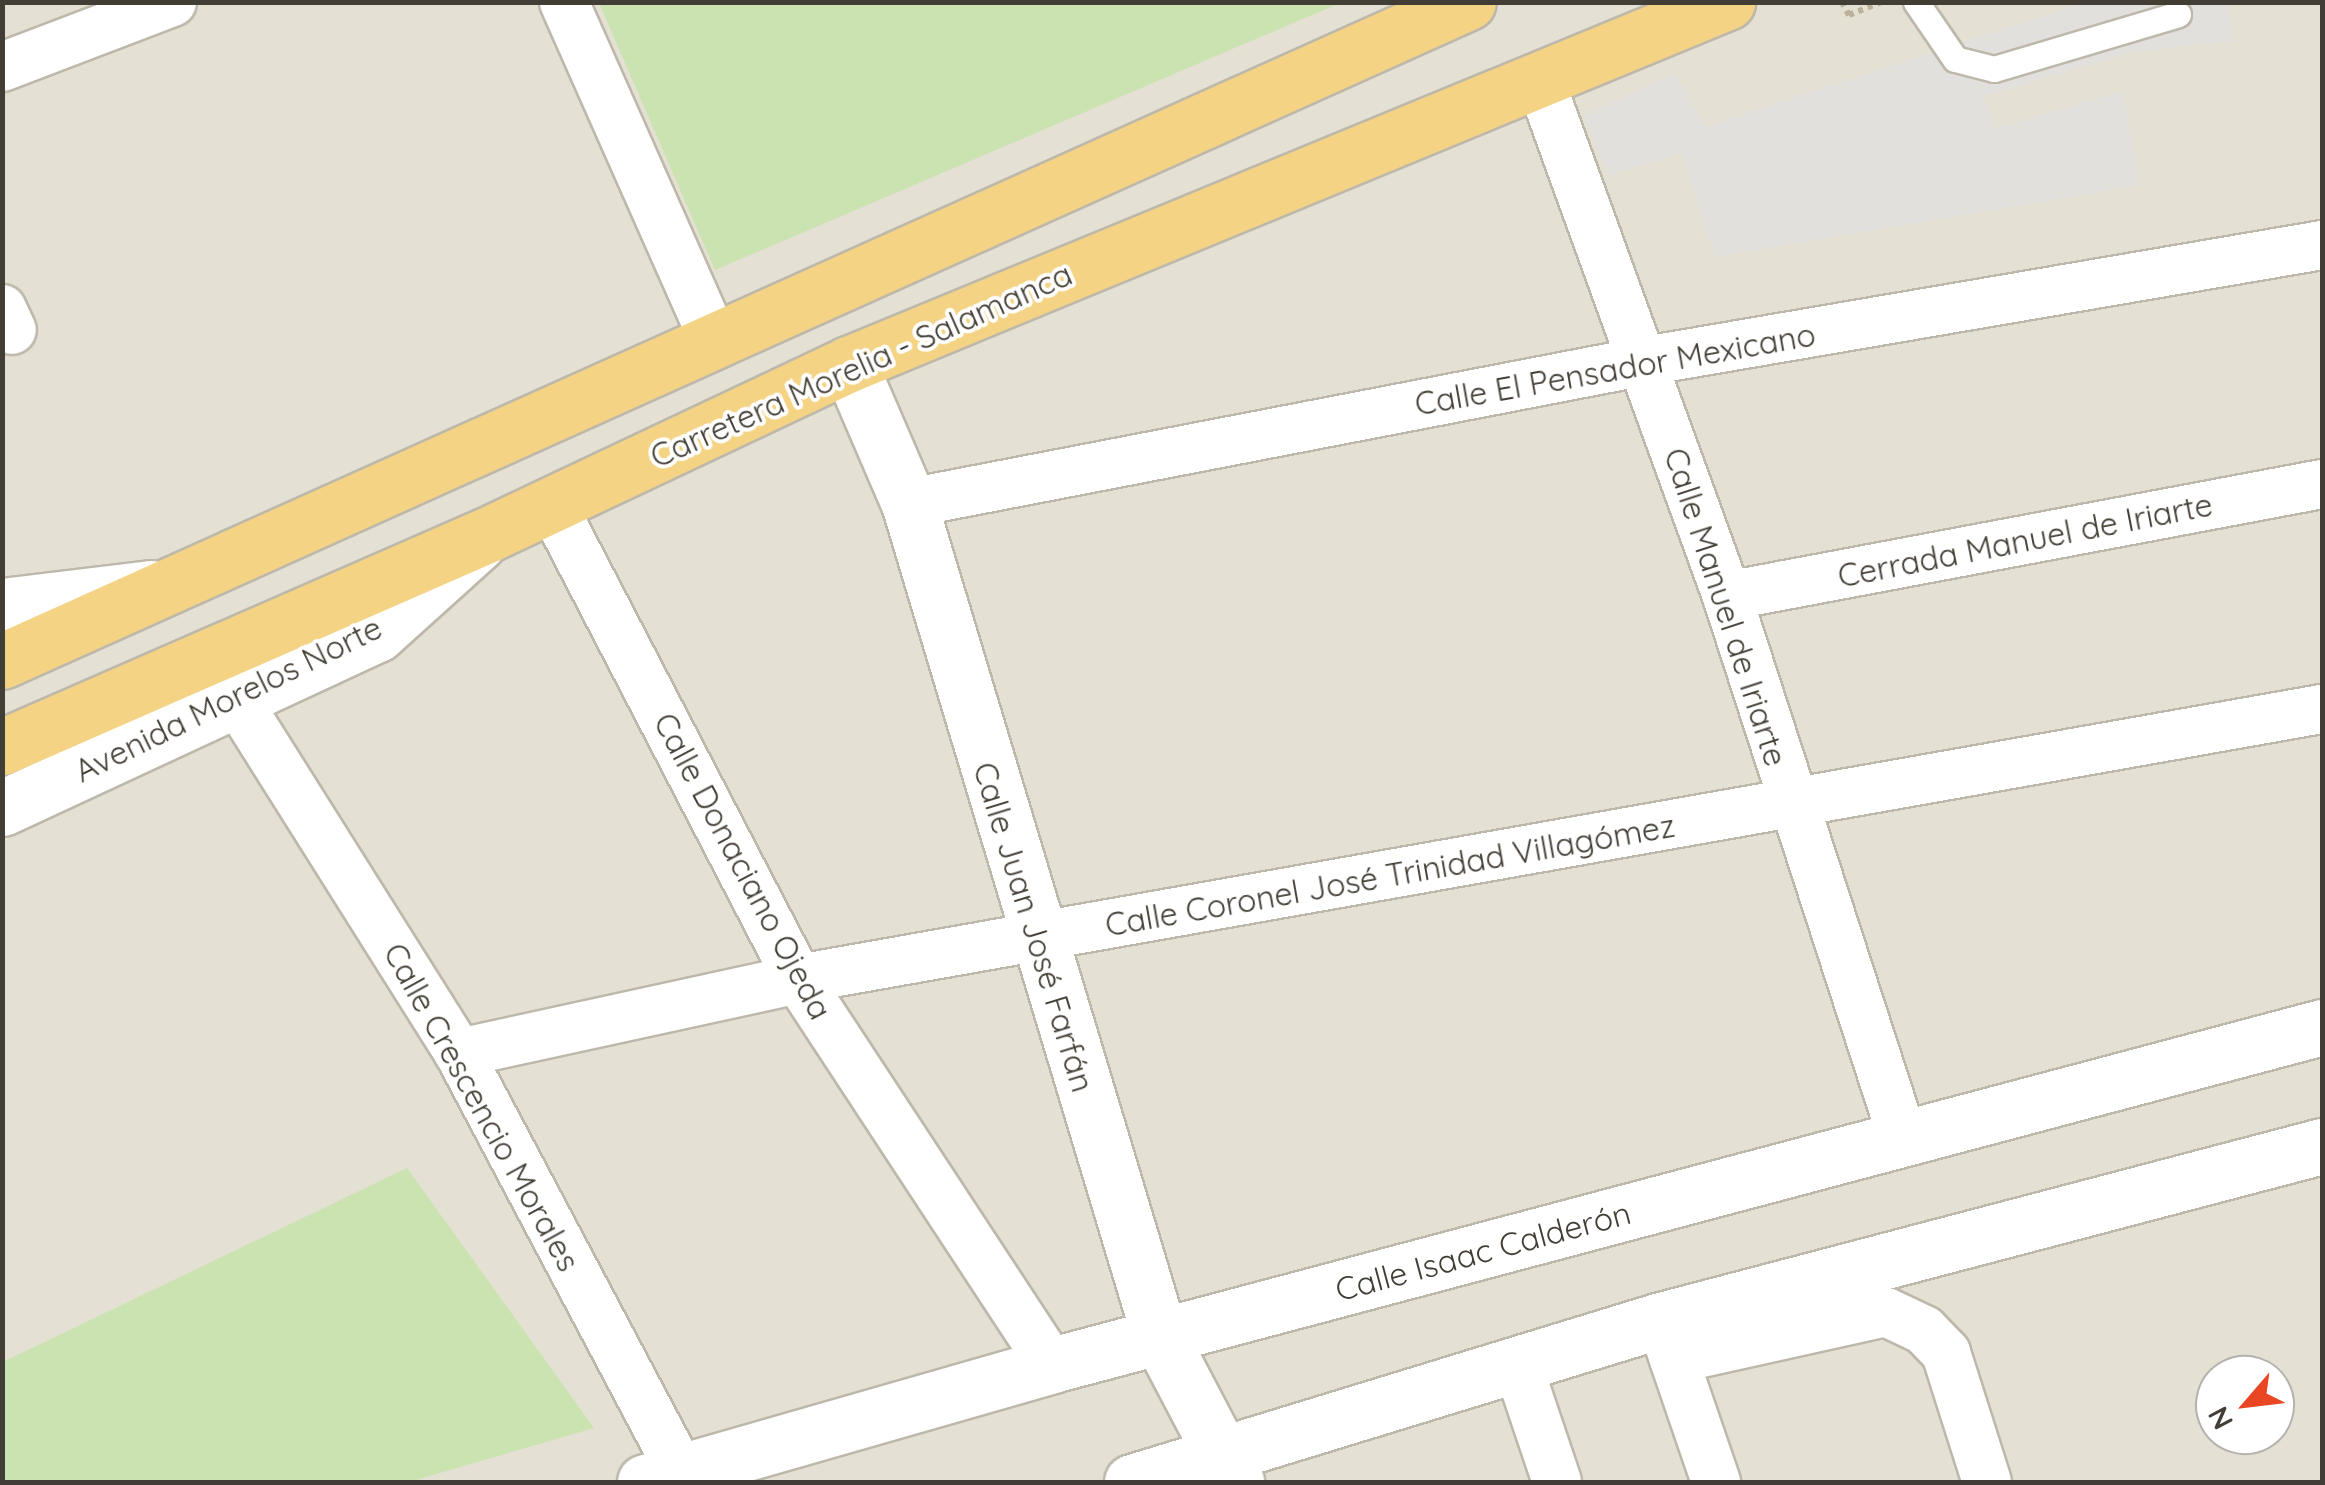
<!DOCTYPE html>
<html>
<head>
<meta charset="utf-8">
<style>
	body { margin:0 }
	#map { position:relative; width:2325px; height:1485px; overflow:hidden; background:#f1eee5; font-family:Quicksand,sans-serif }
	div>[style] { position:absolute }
	.residential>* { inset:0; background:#e4e0d3 }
	.green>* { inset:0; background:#cae3b0 }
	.parking>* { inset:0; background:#e2e0dd }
	.path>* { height:6px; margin-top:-3px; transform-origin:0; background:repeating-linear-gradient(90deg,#bcb19b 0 5px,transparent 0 10px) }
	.roads { filter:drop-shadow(2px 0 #beb8ab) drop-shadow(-2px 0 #beb8ab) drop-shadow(0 2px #beb8ab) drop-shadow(0 -2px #beb8ab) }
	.service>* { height:25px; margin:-12.5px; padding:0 12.5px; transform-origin:12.5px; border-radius:12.5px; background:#fff }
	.minor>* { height:48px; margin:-24px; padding:0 24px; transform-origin:24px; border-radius:24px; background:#fff }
	.tertiary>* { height:55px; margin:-27.5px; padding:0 27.5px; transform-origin:27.5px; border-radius:27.5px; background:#fff }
	.trunk>* { height:55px; margin:-27.5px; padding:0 27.5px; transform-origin:27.5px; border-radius:27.5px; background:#f4d484 }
	span { translate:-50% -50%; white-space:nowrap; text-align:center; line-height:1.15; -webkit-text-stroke:8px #fff; paint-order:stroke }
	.street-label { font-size:32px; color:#433e35 }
	.frame { position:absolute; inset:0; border:5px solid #433e35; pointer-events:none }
	.north { position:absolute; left:2195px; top:1355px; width:100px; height:100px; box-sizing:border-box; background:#fff; border:2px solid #b4b2ae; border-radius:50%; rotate:242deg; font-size:28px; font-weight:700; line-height:40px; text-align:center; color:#433e35 }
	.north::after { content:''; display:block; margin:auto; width:35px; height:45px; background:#e94724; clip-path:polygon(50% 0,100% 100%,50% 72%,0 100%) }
</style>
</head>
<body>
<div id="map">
	<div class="residential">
		<i style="clip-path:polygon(evenodd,3px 3px,2322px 3px,2322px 1482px,3px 1482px,3px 3px,2215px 1375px,2275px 1375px,2275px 1435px,2215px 1435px,2215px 1375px)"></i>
	</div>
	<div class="green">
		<i style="clip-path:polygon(599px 3px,1340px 3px,715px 270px)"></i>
		<i style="clip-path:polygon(407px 1168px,594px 1428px,409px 1482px,3px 1482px,3px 1362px)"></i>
	</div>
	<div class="parking">
		<i style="clip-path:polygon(2083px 3px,2227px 3px,2232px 41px,2132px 52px,1984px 96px,1995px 129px,2123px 91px,2139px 185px,1715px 257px,1682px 153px,1609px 175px,1583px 116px,1675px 73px,1705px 127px)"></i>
	</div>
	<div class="path">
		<i style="left:1842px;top:2px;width:15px;rotate:62deg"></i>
		<i style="left:1849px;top:15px;width:35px;rotate:-22deg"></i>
	</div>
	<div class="roads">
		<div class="service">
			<i style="left:1916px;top:2px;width:69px;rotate:55.6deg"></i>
			<i style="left:1955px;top:59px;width:40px;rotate:14.4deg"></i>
			<i style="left:1994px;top:69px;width:192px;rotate:-16.6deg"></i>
		</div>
		<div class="minor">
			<i style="left:564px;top:2px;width:372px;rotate:66.1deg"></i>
			<i style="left:2px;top:67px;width:182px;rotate:-20.9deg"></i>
			<i style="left:1539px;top:78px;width:551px;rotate:70.05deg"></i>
			<i style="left:1727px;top:596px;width:571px;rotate:72.04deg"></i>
			<i style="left:2px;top:309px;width:23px;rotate:65deg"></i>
			<i style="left:909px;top:503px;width:750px;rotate:-10.92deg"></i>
			<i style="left:1645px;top:361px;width:687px;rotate:-9.72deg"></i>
			<i style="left:552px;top:505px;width:534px;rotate:62.57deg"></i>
			<i style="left:798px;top:979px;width:462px;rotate:56.7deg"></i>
			<i style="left:1727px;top:596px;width:605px;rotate:-10.66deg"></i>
			<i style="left:236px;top:699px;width:418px;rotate:57.8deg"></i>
			<i style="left:459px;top:1053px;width:475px;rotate:62.1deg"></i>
			<i style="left:459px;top:1053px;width:347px;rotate:-12.3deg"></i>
			<i style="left:798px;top:979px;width:1548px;rotate:-10.05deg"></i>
			<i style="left:1664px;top:1330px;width:161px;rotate:71.1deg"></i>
			<i style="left:1674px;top:1359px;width:217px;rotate:-12.5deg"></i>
			<i style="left:1886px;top:1312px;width:42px;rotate:25.3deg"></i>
			<i style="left:1924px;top:1330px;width:32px;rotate:46deg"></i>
			<i style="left:1946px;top:1353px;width:135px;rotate:72.4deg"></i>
			<i style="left:1518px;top:1366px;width:122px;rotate:71.4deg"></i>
		</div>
		<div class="tertiary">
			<i style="left:849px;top:364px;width:151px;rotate:66.7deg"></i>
			<i style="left:909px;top:503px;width:871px;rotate:73.25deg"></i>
			<i style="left:1160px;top:1337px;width:164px;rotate:62.3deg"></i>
			<i style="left:2px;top:606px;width:150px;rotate:-6.9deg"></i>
			<i style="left:2px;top:808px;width:413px;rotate:-24.9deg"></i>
			<i style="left:377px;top:634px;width:135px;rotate:-42deg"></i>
			<i style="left:645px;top:1482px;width:423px;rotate:-16deg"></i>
			<i style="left:1052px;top:1365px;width:1314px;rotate:-14.9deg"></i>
			<i style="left:1132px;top:1482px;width:553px;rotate:-17.03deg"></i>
			<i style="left:1661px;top:1320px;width:684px;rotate:-14.75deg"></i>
		</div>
		<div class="trunk">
			<i style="left:2px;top:661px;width:1607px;rotate:-24.2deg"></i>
			<i style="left:2px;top:747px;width:529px;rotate:-23.61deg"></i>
			<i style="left:487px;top:535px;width:400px;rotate:-25.3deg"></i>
			<i style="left:849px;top:364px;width:950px;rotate:-22.41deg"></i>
		</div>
	</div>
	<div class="street-label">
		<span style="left:861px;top:365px;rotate:-24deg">Carretera Morelia - Salamanca</span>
		<span style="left:1615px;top:369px;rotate:-10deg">Calle El Pensador Mexicano</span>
		<span style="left:2025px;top:540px;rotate:-11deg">Cerrada Manuel de Iriarte</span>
		<span style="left:1726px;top:607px;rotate:72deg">Calle Manuel de Iriarte</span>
		<span style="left:228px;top:699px;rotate:-26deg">Avenida Morelos Norte</span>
		<span style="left:743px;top:866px;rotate:62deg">Calle Donaciano Ojeda</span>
		<span style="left:1390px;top:875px;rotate:-10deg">Calle Coronel José Trinidad Villagómez</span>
		<span style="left:1034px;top:927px;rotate:73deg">Calle Juan José Farfán</span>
		<span style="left:482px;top:1107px;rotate:61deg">Calle Crescencio Morales</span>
		<span style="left:1483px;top:1251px;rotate:-15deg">Calle Isaac Calderón</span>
	</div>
	<div class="frame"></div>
	<div class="north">N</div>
</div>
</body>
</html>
